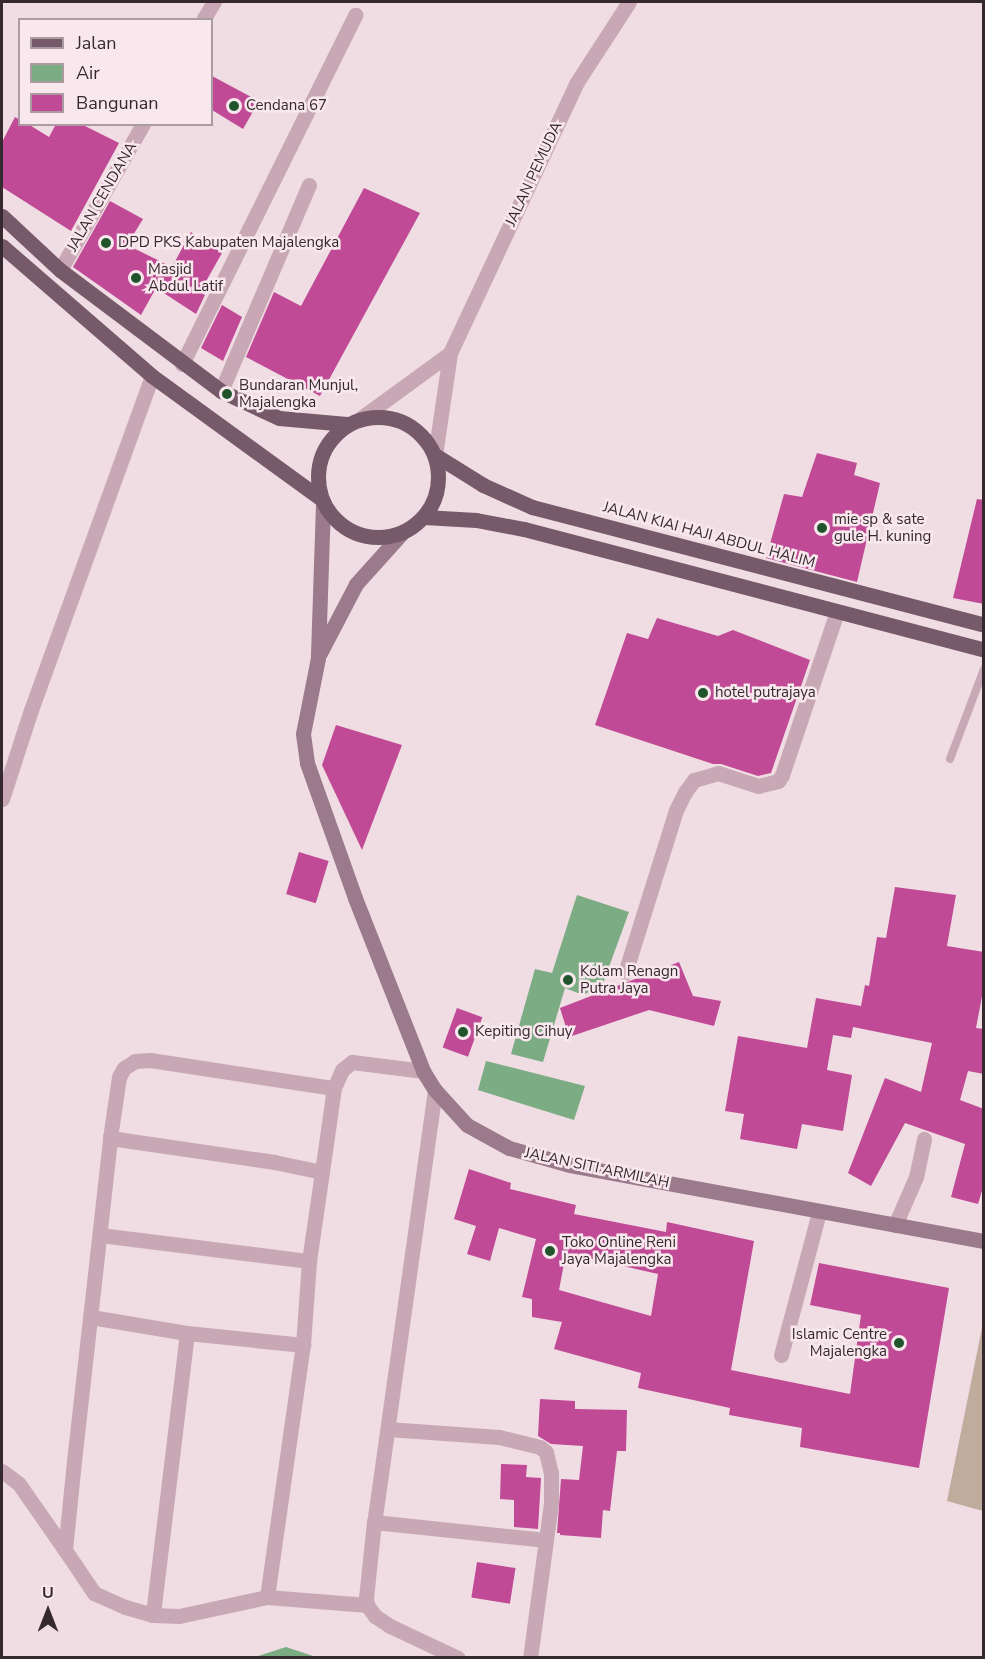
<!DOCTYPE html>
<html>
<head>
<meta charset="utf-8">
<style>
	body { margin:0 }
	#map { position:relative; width:985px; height:1659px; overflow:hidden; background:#f0dce3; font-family:"Nunito Sans",sans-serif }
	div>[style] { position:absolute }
	.green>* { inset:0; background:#bfac9c }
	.water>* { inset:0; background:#7cac84 }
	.building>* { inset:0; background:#c04a95; transform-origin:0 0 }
	.lane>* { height:8px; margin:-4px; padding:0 4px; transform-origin:4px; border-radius:4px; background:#c8a8b5 }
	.street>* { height:15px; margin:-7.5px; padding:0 7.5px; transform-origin:7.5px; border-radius:7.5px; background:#c8a8b5 }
	.secondary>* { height:15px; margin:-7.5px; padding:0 7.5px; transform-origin:7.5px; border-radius:7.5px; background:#9b7a8b }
	.primary>* { height:15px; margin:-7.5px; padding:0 7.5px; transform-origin:7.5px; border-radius:7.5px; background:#765a69 }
	.primary>.ring { margin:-7.5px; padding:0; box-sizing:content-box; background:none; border:15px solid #765a69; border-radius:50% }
	.dots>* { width:16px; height:16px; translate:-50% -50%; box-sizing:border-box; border:3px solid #f8e8ed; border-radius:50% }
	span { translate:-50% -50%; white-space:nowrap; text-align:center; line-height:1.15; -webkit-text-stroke:5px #f8e8ed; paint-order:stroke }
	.poi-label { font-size:15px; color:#35282f }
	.left { translate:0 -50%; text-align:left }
	.right { translate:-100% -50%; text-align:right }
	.street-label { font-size:15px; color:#35282f }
	.frame { position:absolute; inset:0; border:3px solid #35282f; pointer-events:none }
	.legend { position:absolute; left:18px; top:18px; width:195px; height:108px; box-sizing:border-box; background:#f8e8ed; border:2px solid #aa9ba1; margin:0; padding:8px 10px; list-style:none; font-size:18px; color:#35282f }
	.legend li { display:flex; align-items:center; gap:12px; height:30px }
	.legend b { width:30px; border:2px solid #aa9ba1 }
	.north { position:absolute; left:18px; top:1581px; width:60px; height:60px; -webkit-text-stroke:4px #f8e8ed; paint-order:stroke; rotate:0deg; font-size:16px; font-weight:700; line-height:24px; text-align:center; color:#35282f }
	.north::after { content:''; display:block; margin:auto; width:21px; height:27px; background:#35282f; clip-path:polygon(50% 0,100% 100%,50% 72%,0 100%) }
</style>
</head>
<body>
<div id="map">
	<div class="green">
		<i style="clip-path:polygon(983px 1323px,983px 1511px,947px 1501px)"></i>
	</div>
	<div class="water">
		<i style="clip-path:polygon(577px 895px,629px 912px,602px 986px,583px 995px,565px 988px,543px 1062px,511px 1054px,535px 969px,552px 973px)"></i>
		<i style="clip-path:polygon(486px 1061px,585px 1086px,574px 1120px,478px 1090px)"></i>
		<i style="clip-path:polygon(286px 1647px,316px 1657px,255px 1657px)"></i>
	</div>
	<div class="building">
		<i style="clip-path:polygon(212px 76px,259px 101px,243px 129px,212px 110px)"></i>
		<i style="clip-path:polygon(15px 117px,20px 120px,20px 124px,28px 124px,49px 137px,56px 124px,81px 124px,119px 143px,71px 231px,2px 187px,2px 142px)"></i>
		<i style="clip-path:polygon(364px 188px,420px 213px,320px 396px,246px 357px,274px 292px,301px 306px)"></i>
		<i style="clip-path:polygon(110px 201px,143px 219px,127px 245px,172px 267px,191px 232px,222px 253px,200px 292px,205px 295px,196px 314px,156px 288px,141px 315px,73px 267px)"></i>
		<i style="clip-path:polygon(222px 305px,242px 317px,223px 361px,201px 348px)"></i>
		<i style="clip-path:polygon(817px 453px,857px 463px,854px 475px,880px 483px,857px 582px,766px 558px,784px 494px,802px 497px)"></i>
		<i style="clip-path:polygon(977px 499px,984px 500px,984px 604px,953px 598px)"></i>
		<i style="clip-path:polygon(657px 618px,718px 636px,733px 630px,810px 660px,771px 773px,758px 776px,721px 764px,713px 764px,595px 725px,627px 633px,648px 639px)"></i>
		<i style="clip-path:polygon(336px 725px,402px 745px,362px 850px,322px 765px)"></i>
		<i style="left:299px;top:852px;width:31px;height:44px;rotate:17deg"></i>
		<i style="clip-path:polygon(895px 887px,956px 895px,947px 946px,984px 952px,984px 986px,976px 1028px,984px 1029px,984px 1074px,968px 1071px,960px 1100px,984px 1109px,984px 1184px,978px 1204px,951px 1197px,965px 1144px,905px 1123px,871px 1186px,848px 1173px,885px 1078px,921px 1092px,932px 1043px,853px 1027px,851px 1038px,833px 1035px,827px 1070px,852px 1075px,843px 1131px,802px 1124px,797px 1149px,740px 1139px,744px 1114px,725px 1111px,738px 1036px,807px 1048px,816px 998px,861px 1006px,865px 985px,869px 986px,877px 937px,886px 938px)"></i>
		<i style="clip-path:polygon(679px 962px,693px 996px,721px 1001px,714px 1026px,649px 1010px,569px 1037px,560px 1008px)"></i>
		<i style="left:457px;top:1008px;width:27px;height:42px;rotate:20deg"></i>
		<i style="clip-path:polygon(evenodd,469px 1169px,511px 1183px,510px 1189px,576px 1205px,574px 1214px,666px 1232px,667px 1222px,754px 1241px,731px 1370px,850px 1394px,861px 1315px,810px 1305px,819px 1263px,949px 1288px,919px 1468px,800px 1447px,802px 1428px,729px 1415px,730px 1408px,638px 1388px,641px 1373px,554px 1349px,562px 1322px,532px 1317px,532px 1299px,522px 1297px,536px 1239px,499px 1228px,490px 1261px,467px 1254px,476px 1226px,454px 1219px,469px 1169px,566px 1253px,658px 1274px,651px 1316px,559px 1290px,566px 1253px)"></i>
		<i style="clip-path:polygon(540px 1399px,575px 1401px,575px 1409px,627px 1410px,626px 1451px,617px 1451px,610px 1511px,603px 1510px,601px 1538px,560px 1535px,560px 1533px,557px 1533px,561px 1479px,579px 1480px,583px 1446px,551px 1444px,538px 1436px)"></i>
		<i style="clip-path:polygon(501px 1464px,527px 1465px,526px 1477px,541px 1478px,538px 1529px,514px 1527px,514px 1500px,500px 1499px)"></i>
		<i style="left:477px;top:1562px;width:39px;height:36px;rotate:9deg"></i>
	</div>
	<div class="lane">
		<i style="left:950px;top:759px;width:96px;rotate:-69.3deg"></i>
	</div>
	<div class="street">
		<i style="left:203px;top:20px;width:21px;rotate:-59deg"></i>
		<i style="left:60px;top:270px;width:168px;rotate:-60.4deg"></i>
		<i style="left:182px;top:364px;width:390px;rotate:-63.6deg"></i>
		<i style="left:221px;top:391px;width:224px;rotate:-66.9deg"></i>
		<i style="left:361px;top:418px;width:110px;rotate:-36.1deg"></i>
		<i style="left:435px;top:455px;width:103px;rotate:-81.6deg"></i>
		<i style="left:450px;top:353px;width:299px;rotate:-64.9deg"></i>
		<i style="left:577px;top:82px;width:95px;rotate:-57deg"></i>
		<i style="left:2px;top:799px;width:94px;rotate:-72deg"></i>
		<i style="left:31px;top:710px;width:355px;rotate:-70.1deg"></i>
		<i style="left:625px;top:973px;width:171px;rotate:-72.6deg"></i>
		<i style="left:676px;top:810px;width:20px;rotate:-63deg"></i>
		<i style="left:685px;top:792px;width:15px;rotate:-53deg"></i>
		<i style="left:694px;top:780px;width:25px;rotate:-16deg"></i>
		<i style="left:718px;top:773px;width:42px;rotate:18deg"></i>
		<i style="left:758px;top:786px;width:21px;rotate:-14deg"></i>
		<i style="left:778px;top:781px;width:7px;rotate:-56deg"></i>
		<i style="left:782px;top:775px;width:172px;rotate:-71.4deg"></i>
		<i style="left:435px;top:1090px;width:436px;rotate:98deg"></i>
		<i style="left:374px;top:1522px;width:76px;rotate:96deg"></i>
		<i style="left:366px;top:1598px;width:7px;rotate:82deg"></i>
		<i style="left:367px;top:1605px;width:14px;rotate:54deg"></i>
		<i style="left:375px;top:1616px;width:18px;rotate:34deg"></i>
		<i style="left:390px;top:1626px;width:75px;rotate:25.2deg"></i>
		<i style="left:110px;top:1138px;width:166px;rotate:8.3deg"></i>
		<i style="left:274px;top:1162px;width:49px;rotate:11.8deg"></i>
		<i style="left:322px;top:1172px;width:85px;rotate:-81.9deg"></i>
		<i style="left:895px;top:1225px;width:52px;rotate:-66.4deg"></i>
		<i style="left:916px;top:1177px;width:39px;rotate:-78deg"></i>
		<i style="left:100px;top:1235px;width:211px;rotate:7.1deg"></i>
		<i style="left:91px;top:1317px;width:97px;rotate:9.5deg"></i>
		<i style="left:187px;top:1333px;width:284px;rotate:96.9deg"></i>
		<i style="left:187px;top:1333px;width:117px;rotate:5.9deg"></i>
		<i style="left:781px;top:1355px;width:148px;rotate:-75.1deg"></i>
		<i style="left:388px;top:1429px;width:111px;rotate:4.1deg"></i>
		<i style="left:499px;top:1437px;width:42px;rotate:13.7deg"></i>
		<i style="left:540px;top:1447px;width:8px;rotate:40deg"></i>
		<i style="left:546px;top:1452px;width:22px;rotate:77deg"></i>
		<i style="left:551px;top:1473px;width:30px;rotate:90deg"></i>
		<i style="left:551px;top:1503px;width:156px;rotate:97.7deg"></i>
		<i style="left:2px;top:1471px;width:21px;rotate:37deg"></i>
		<i style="left:19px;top:1484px;width:80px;rotate:55.1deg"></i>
		<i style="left:374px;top:1522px;width:173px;rotate:6deg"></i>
		<i style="left:267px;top:1597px;width:255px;rotate:-81.9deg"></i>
		<i style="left:303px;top:1345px;width:84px;rotate:-85.9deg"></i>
		<i style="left:309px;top:1261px;width:90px;rotate:-81.7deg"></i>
		<i style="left:367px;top:1605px;width:100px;rotate:-175.4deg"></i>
		<i style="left:267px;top:1597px;width:90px;rotate:167.8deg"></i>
		<i style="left:179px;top:1616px;width:26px;rotate:-178deg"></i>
		<i style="left:153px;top:1615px;width:29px;rotate:-164deg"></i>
		<i style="left:125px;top:1607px;width:34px;rotate:-156deg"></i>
		<i style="left:94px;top:1593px;width:52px;rotate:-124deg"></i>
		<i style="left:65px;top:1550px;width:99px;rotate:-84.2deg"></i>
		<i style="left:75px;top:1452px;width:316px;rotate:-83.6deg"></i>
		<i style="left:110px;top:1138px;width:62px;rotate:-81.6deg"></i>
		<i style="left:119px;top:1077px;width:10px;rotate:-61deg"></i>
		<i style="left:124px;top:1068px;width:13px;rotate:-32deg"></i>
		<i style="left:135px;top:1061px;width:15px;rotate:-4deg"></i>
		<i style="left:150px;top:1060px;width:186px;rotate:8.7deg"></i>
		<i style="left:334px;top:1088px;width:20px;rotate:-66deg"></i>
		<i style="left:342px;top:1070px;width:13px;rotate:-39deg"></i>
		<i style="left:352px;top:1062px;width:72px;rotate:7.2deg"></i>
	</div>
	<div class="secondary">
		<i style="left:323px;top:504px;width:154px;rotate:91.9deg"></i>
		<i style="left:318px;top:658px;width:77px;rotate:101.2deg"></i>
		<i style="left:303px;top:734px;width:29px;rotate:82deg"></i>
		<i style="left:307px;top:763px;width:143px;rotate:70.4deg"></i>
		<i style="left:355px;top:898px;width:186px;rotate:68.5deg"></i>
		<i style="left:423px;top:1071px;width:22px;rotate:58deg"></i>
		<i style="left:435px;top:1090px;width:47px;rotate:47.6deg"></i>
		<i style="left:467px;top:1125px;width:48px;rotate:28.7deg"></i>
		<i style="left:509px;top:1148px;width:63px;rotate:15.6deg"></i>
		<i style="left:570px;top:1165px;width:421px;rotate:10.4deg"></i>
		<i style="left:320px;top:653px;width:78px;rotate:-62.4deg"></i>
		<i style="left:356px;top:584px;width:69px;rotate:-48deg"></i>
	</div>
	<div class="primary">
		<i style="left:2px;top:216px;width:79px;rotate:43deg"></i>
		<i style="left:60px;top:270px;width:201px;rotate:36.9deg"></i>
		<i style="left:221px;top:391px;width:64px;rotate:25deg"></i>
		<i style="left:279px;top:418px;width:68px;rotate:5deg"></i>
		<i style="left:2px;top:246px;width:198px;rotate:40.9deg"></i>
		<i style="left:152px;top:376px;width:208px;rotate:36deg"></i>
		<i class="ring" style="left:318px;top:417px;width:105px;height:105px"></i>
		<i style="left:435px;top:455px;width:57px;rotate:32deg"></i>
		<i style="left:483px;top:485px;width:54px;rotate:24.2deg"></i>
		<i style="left:532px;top:507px;width:467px;rotate:14.6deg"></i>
		<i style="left:424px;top:517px;width:52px;rotate:3.3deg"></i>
		<i style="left:476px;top:520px;width:49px;rotate:10.6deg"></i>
		<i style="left:524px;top:529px;width:476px;rotate:14.7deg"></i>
	</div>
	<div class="dots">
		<i style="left:234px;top:106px;background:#20542a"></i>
		<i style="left:106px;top:243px;background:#20542a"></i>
		<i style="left:136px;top:278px;background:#20542a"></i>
		<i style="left:227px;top:394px;background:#20542a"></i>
		<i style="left:822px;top:528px;background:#20542a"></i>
		<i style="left:703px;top:693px;background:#20542a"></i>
		<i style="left:568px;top:980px;background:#20542a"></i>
		<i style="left:463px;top:1032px;background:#20542a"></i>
		<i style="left:550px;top:1251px;background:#20542a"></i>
		<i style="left:899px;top:1343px;background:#20542a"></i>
	</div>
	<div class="poi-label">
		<span class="left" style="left:246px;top:106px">Cendana 67</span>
		<span class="left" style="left:118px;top:243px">DPD PKS Kabupaten Majalengka</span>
		<span class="left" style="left:148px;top:278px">Masjid<br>Abdul Latif</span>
		<span class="left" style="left:239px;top:394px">Bundaran Munjul,<br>Majalengka</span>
		<span class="left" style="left:834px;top:528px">mie sp &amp; sate<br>gule H. kuning</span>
		<span class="left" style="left:715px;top:693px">hotel putrajaya</span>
		<span class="left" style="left:580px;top:980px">Kolam Renagn<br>Putra Jaya</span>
		<span class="left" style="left:475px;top:1032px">Kepiting Cihuy</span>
		<span class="left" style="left:562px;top:1251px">Toko Online Reni<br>Jaya Majalengka</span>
		<span class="right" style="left:887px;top:1343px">Islamic Centre<br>Majalengka</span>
	</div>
	<div class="street-label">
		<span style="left:534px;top:174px;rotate:-65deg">JALAN PEMUDA</span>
		<span style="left:102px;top:197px;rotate:-60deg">JALAN CENDANA</span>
		<span style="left:709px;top:535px;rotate:15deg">JALAN KIAI HAJI ABDUL HALIM</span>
		<span style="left:597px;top:1168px;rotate:12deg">JALAN SITI ARMILAH</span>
	</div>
	<div class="frame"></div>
	<ul class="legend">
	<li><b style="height:8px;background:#765a69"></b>Jalan</li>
	<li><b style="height:16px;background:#7cac84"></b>Air</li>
	<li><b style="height:16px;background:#c04a95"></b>Bangunan</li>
	</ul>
	<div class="north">U</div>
</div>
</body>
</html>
